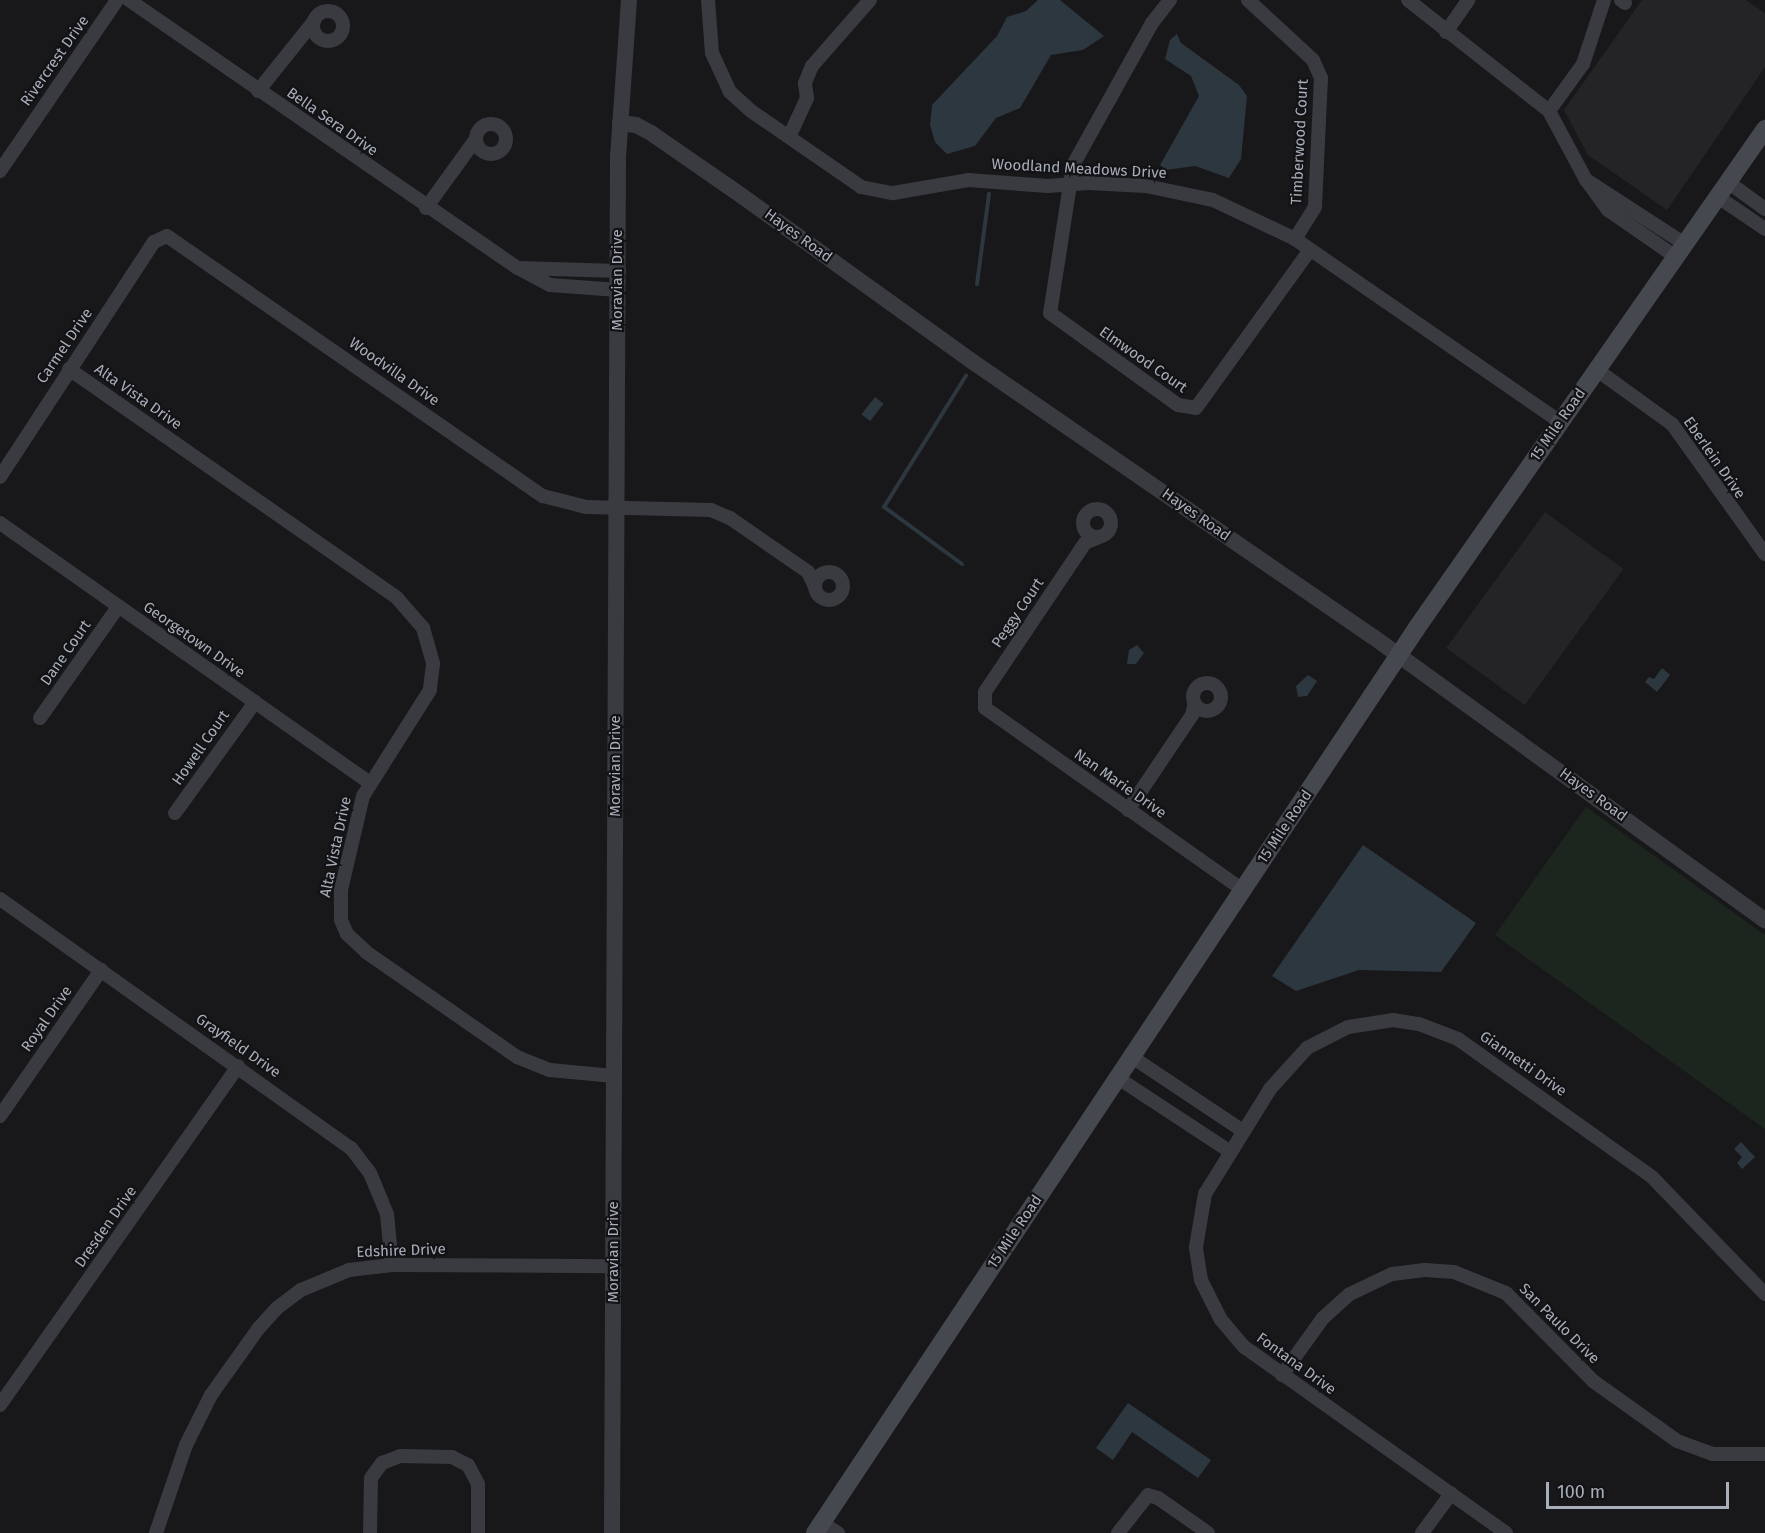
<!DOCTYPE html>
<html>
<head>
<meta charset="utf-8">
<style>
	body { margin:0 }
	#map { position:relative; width:1765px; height:1533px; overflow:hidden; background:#18181a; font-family:"Fira Sans",sans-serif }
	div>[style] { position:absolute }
	.built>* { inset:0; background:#242427; transform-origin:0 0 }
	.green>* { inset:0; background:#1d261e }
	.water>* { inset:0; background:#2c373f; transform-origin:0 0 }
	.stream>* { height:4px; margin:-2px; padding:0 2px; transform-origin:2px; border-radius:2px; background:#2c373f }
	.minor>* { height:14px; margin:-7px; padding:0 7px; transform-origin:7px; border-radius:7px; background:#3a3b41 }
	.minor>.ring { margin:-7px; padding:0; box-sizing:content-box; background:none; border:14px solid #3a3b41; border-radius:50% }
	.tertiary>* { height:16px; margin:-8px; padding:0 8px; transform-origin:8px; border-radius:8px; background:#3a3b41 }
	.secondary>* { height:18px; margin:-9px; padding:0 9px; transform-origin:9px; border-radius:9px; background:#464850 }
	span { translate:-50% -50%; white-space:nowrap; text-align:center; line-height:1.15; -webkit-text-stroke:4.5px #131315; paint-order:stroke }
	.street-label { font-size:15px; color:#a9aebb }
	.scale { position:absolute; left:1546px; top:1482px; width:183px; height:27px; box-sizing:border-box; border:3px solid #a9aebb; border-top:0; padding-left:8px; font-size:18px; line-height:21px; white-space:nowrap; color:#a9aebb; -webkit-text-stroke:4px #131315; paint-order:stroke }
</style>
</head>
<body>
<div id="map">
	<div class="built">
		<i style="clip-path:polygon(1642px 0,1746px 0,1765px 13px,1765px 67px,1667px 210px,1588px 155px,1564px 110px)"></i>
		<i style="left:1545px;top:512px;width:97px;height:168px;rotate:36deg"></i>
	</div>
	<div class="green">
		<i style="clip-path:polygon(1586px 807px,1765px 935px,1765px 1129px,1495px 935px)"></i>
	</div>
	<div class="water">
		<i style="clip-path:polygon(1038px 0,1060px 0,1104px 36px,1083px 50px,1051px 55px,1020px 108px,996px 118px,975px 146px,947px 154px,935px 142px,930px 125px,932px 105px,997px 36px,1007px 17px,1026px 11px)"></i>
		<i style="clip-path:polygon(1177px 34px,1181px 43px,1239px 85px,1247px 96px,1241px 159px,1229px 178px,1195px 166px,1166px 170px,1160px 165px,1199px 96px,1191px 76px,1165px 59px,1170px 40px)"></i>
		<i style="left:875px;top:397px;width:11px;height:22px;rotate:38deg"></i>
		<i style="clip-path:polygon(1137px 645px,1144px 653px,1136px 664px,1127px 664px,1129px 650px)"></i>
		<i style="clip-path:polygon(1662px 668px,1670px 675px,1657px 692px,1645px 682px,1649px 677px,1654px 679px)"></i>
		<i style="clip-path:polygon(1308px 675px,1317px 681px,1307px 696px,1298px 697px,1296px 686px)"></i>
		<i style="clip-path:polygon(1363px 845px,1476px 923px,1441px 972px,1359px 970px,1296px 991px,1272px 976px)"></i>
		<i style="clip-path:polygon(1741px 1142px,1755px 1157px,1742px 1169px,1737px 1163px,1742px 1157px,1734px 1149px)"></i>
		<i style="clip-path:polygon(1128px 1403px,1211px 1460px,1198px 1478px,1132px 1432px,1113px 1460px,1096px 1448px)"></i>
	</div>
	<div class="stream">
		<i style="left:977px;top:284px;width:91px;rotate:-82.4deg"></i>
		<i style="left:962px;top:564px;width:97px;rotate:-143.8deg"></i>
		<i style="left:884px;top:507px;width:155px;rotate:-58deg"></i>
	</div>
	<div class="minor">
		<i style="left:129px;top:0;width:472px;rotate:34.6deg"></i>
		<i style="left:708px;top:0;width:53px;rotate:85.7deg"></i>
		<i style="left:712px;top:53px;width:43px;rotate:65.2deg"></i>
		<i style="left:730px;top:92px;width:28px;rotate:42deg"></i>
		<i style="left:751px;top:111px;width:134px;rotate:34.6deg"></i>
		<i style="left:861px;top:187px;width:33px;rotate:11deg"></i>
		<i style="left:893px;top:193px;width:76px;rotate:-9.8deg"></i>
		<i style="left:968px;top:180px;width:80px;rotate:4.3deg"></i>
		<i style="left:1048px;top:186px;width:40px;rotate:-4.3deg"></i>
		<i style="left:1088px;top:183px;width:58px;rotate:3deg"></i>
		<i style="left:1146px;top:186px;width:68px;rotate:11.8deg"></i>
		<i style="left:1213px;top:200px;width:91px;rotate:25.4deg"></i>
		<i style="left:1295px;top:239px;width:322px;rotate:34.6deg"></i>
		<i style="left:1170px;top:0;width:29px;rotate:128deg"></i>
		<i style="left:1152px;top:23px;width:162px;rotate:119.1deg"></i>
		<i style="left:1073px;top:165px;width:150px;rotate:98.8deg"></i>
		<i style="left:1050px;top:313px;width:158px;rotate:35.7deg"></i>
		<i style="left:1178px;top:405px;width:18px;rotate:9deg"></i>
		<i style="left:1196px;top:408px;width:195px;rotate:-54.2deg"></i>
		<i style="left:1248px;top:0;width:88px;rotate:42.7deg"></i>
		<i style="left:1313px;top:60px;width:20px;rotate:66deg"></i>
		<i style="left:1321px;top:78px;width:129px;rotate:92.7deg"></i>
		<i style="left:1315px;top:207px;width:38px;rotate:122deg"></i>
		<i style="left:1408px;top:0;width:179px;rotate:38.2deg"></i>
		<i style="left:1549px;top:111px;width:78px;rotate:61.8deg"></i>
		<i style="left:1621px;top:0;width:5px;rotate:37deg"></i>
		<i class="ring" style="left:313px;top:11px;width:16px;height:16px"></i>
		<i style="left:1446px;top:32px;width:39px;rotate:-55deg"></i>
		<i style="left:258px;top:91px;width:90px;rotate:-51.3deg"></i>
		<i style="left:1549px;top:111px;width:58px;rotate:-54.1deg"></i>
		<i style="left:1583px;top:64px;width:67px;rotate:-71.8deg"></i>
		<i class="ring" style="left:476px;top:124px;width:16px;height:16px"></i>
		<i style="left:790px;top:135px;width:41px;rotate:-65.3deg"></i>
		<i style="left:807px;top:98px;width:15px;rotate:-98deg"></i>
		<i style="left:805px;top:83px;width:18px;rotate:-68deg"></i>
		<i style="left:812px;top:66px;width:88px;rotate:-48.7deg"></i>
		<i style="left:0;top:171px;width:207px;rotate:-55.6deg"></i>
		<i style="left:1728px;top:182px;width:46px;rotate:36.1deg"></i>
		<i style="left:1718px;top:197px;width:57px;rotate:34.2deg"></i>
		<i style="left:426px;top:208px;width:85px;rotate:-54.1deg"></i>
		<i style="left:1676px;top:257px;width:83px;rotate:-145.3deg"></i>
		<i style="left:1608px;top:210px;width:37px;rotate:-126deg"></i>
		<i style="left:1586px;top:180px;width:118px;rotate:32.9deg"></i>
		<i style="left:618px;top:290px;width:68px;rotate:-175.8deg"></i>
		<i style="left:550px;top:285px;width:36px;rotate:-152deg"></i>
		<i style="left:518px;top:268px;width:101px;rotate:1.7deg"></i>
		<i style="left:69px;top:369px;width:400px;rotate:34.9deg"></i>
		<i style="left:397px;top:598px;width:40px;rotate:49deg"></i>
		<i style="left:423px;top:628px;width:37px;rotate:74deg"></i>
		<i style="left:433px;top:664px;width:26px;rotate:97deg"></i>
		<i style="left:430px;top:690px;width:125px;rotate:122.3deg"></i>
		<i style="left:363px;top:796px;width:97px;rotate:103.2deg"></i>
		<i style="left:341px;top:890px;width:30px;rotate:90deg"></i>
		<i style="left:341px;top:920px;width:15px;rotate:67deg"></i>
		<i style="left:347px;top:934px;width:26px;rotate:43deg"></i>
		<i style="left:366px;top:952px;width:184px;rotate:34.8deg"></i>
		<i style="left:517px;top:1057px;width:35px;rotate:22deg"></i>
		<i style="left:550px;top:1070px;width:64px;rotate:5.4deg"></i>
		<i style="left:1597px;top:370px;width:92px;rotate:35.8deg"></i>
		<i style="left:1672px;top:424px;width:160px;rotate:54.4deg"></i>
		<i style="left:0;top:477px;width:281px;rotate:-56.8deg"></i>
		<i style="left:154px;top:242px;width:14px;rotate:-25deg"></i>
		<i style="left:167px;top:236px;width:457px;rotate:34.7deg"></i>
		<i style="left:543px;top:496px;width:44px;rotate:14.3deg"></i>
		<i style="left:586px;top:507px;width:125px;rotate:1.4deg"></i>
		<i style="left:711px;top:510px;width:21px;rotate:23deg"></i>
		<i style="left:730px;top:518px;width:95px;rotate:34.7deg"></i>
		<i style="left:808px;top:572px;width:17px;rotate:65deg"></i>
		<i class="ring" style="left:1083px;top:509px;width:14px;height:14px"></i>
		<i style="left:0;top:523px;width:451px;rotate:35.1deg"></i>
		<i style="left:1099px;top:537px;width:15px;rotate:157deg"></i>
		<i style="left:1085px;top:543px;width:179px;rotate:123.9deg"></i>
		<i style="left:985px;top:692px;width:16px;rotate:90deg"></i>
		<i style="left:985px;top:708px;width:316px;rotate:35.2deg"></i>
		<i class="ring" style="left:815px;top:572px;width:14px;height:14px"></i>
		<i class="ring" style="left:1193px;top:683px;width:14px;height:14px"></i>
		<i style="left:40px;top:718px;width:136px;rotate:-54.9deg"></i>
		<i style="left:1128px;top:810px;width:115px;rotate:-56deg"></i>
		<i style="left:1192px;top:715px;width:12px;rotate:-76deg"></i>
		<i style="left:175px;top:813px;width:137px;rotate:-54.2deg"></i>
		<i style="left:0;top:899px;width:430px;rotate:35.4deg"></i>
		<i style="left:351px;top:1148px;width:31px;rotate:53deg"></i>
		<i style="left:370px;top:1173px;width:44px;rotate:67.5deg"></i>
		<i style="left:387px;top:1214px;width:51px;rotate:84.4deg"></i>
		<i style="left:1132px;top:1057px;width:133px;rotate:33.7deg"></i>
		<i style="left:1118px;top:1078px;width:133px;rotate:33.3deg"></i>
		<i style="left:0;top:1116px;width:178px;rotate:-55.3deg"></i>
		<i style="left:1282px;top:1375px;width:70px;rotate:-54.3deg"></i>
		<i style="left:1323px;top:1318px;width:36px;rotate:-42deg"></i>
		<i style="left:1350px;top:1294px;width:47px;rotate:-25.5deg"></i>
		<i style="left:1392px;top:1274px;width:33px;rotate:-7deg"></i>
		<i style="left:1425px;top:1270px;width:29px;rotate:4deg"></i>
		<i style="left:1454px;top:1272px;width:56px;rotate:22deg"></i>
		<i style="left:1506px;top:1293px;width:124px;rotate:45.3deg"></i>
		<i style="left:1593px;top:1381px;width:103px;rotate:35.5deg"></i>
		<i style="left:1677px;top:1441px;width:37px;rotate:20deg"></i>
		<i style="left:1712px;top:1454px;width:53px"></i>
		<i style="left:0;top:1405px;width:414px;rotate:-54.9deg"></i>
		<i style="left:822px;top:1523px;width:19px;rotate:32deg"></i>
		<i style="left:156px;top:1533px;width:93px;rotate:-71.2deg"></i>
		<i style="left:186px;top:1445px;width:56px;rotate:-63.4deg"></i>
		<i style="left:211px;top:1395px;width:81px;rotate:-54.5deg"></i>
		<i style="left:258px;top:1329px;width:28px;rotate:-48deg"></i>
		<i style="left:277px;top:1308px;width:30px;rotate:-37deg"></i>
		<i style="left:301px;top:1290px;width:52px;rotate:-22.6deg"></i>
		<i style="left:349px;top:1270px;width:43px;rotate:-6.6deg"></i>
		<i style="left:392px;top:1265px;width:222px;rotate:0.3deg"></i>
		<i style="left:370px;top:1533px;width:55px;rotate:-89deg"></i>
		<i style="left:371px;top:1478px;width:19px;rotate:-54deg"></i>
		<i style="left:382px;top:1463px;width:19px;rotate:-21deg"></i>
		<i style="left:400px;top:1456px;width:52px;rotate:1.1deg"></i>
		<i style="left:452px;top:1457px;width:18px;rotate:27deg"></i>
		<i style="left:468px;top:1465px;width:21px;rotate:62deg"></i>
		<i style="left:478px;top:1484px;width:49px;rotate:90deg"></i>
		<i style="left:1118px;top:1533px;width:48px;rotate:-51.7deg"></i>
		<i style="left:1148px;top:1495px;width:10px;rotate:17deg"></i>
		<i style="left:1158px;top:1498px;width:61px;rotate:35deg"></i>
		<i style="left:1422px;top:1533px;width:49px;rotate:-53.4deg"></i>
		<i style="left:1506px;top:1533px;width:321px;rotate:-144.6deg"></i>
		<i style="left:1244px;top:1347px;width:35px;rotate:-130deg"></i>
		<i style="left:1221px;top:1320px;width:45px;rotate:-116.6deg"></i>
		<i style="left:1201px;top:1280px;width:33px;rotate:-99deg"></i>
		<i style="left:1196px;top:1247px;width:54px;rotate:-80.4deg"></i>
		<i style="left:1205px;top:1194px;width:123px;rotate:-58.2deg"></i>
		<i style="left:1270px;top:1089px;width:55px;rotate:-47.9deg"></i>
		<i style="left:1307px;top:1048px;width:46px;rotate:-27.1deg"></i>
		<i style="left:1348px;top:1027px;width:46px;rotate:-8.8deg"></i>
		<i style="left:1393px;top:1020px;width:26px;rotate:9deg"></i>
		<i style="left:1419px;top:1024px;width:42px;rotate:21deg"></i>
		<i style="left:1458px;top:1039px;width:238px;rotate:35.4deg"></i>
		<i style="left:1652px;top:1177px;width:163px;rotate:46deg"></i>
	</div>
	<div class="tertiary">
		<i style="left:620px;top:123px;width:16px;rotate:7deg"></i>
		<i style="left:636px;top:125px;width:17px;rotate:28deg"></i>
		<i style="left:651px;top:133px;width:111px;rotate:34.7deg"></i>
		<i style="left:742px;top:196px;width:284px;rotate:35.7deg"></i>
		<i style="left:973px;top:362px;width:484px;rotate:34.5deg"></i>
		<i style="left:1372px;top:636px;width:485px;rotate:35.9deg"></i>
		<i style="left:612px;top:1533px;width:1376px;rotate:-89.75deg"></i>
		<i style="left:618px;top:157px;width:157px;rotate:-86deg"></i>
	</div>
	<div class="secondary">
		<i style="left:815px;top:1533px;width:1086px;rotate:-56.38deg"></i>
		<i style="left:1416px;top:629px;width:610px;rotate:-55.08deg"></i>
	</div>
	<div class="street-label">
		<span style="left:55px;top:61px;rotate:-55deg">Rivercrest Drive</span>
		<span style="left:332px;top:122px;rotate:35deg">Bella Sera Drive</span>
		<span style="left:1300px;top:142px;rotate:-87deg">Timberwood Court</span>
		<span style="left:1079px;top:169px;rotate:3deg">Woodland Meadows Drive</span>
		<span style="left:798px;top:236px;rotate:36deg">Hayes Road</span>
		<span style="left:618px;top:280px;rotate:-90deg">Moravian Drive</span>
		<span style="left:65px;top:346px;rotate:-56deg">Carmel Drive</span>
		<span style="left:1143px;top:360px;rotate:35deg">Elmwood Court</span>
		<span style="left:394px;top:372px;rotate:35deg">Woodvilla Drive</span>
		<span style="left:138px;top:397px;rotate:35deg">Alta Vista Drive</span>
		<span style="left:1558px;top:425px;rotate:-55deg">15 Mile Road</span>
		<span style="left:1714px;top:458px;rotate:55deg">Eberlein Drive</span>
		<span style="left:1196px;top:515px;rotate:35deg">Hayes Road</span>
		<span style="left:1018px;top:613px;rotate:-56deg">Peggy Court</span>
		<span style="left:194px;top:640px;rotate:35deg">Georgetown Drive</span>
		<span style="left:66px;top:653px;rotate:-55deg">Dane Court</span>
		<span style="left:201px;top:748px;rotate:-55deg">Howell Court</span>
		<span style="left:616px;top:766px;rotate:-90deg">Moravian Drive</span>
		<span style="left:1120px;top:784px;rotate:35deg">Nan Marie Drive</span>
		<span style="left:1593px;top:795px;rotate:36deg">Hayes Road</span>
		<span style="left:1285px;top:827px;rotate:-56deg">15 Mile Road</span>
		<span style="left:336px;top:847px;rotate:-78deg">Alta Vista Drive</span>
		<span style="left:47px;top:1019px;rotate:-55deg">Royal Drive</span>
		<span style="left:238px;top:1046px;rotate:35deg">Grayfield Drive</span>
		<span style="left:1523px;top:1064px;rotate:35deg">Giannetti Drive</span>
		<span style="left:106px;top:1227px;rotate:-55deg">Dresden Drive</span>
		<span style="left:1015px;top:1232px;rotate:-56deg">15 Mile Road</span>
		<span style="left:401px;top:1251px;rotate:-2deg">Edshire Drive</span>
		<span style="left:614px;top:1252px;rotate:-90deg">Moravian Drive</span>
		<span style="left:1559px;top:1324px;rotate:45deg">San Paulo Drive</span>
		<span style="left:1296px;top:1364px;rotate:36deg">Fontana Drive</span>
	</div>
	<div class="scale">100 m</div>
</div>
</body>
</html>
